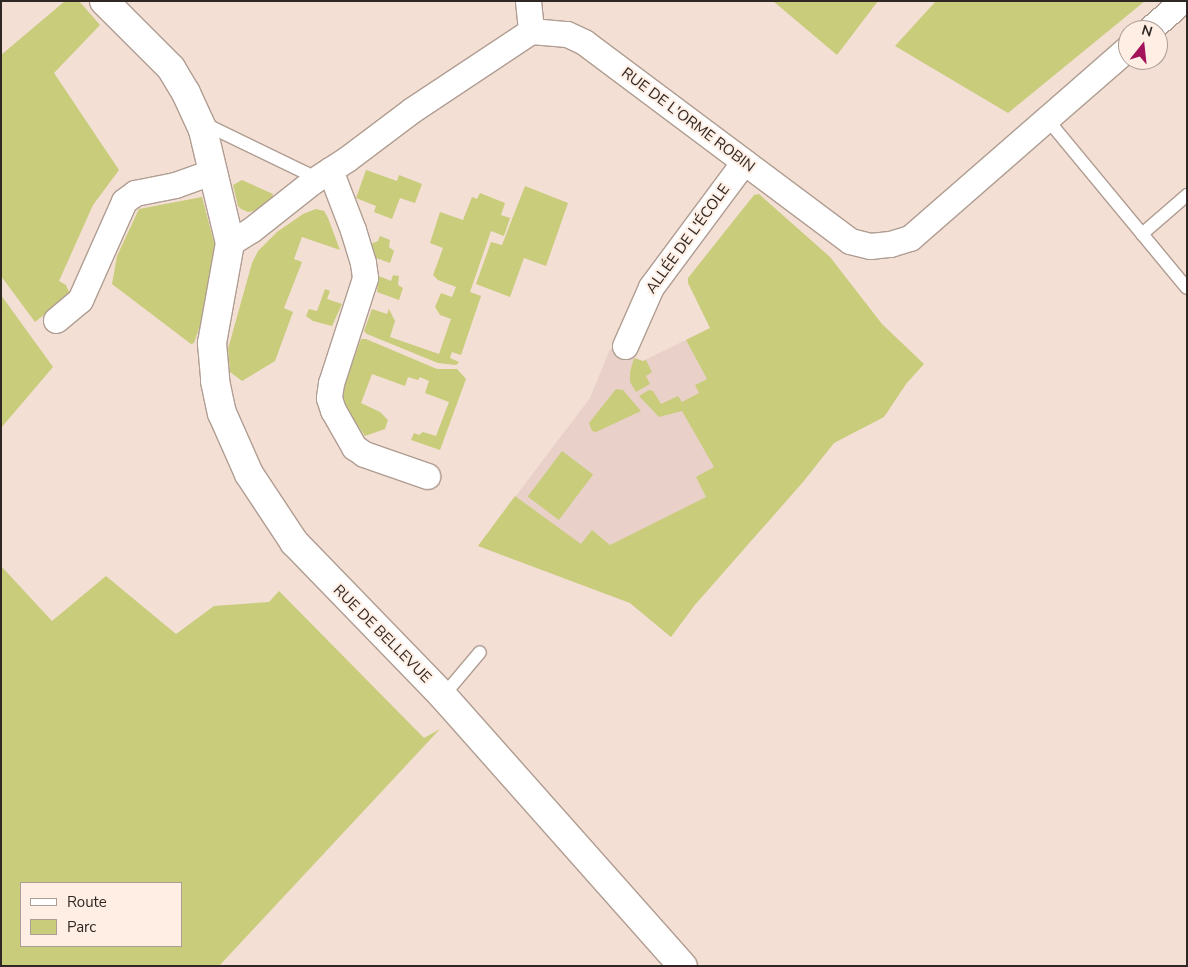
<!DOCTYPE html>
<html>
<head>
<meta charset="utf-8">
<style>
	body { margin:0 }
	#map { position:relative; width:1188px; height:967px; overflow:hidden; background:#f3dfd4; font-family:"Nunito Sans",sans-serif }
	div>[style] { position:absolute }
	.education>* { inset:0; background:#e9d1c9 }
	.green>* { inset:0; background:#c8cc7b; transform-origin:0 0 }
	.roads { filter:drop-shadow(1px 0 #b09d92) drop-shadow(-1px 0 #b09d92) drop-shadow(0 1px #b09d92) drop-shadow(0 -1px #b09d92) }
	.service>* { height:12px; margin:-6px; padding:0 6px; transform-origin:6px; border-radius:6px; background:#fff }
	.minor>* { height:25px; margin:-12.5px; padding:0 12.5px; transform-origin:12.5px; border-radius:12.5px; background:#fff }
	.tertiary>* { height:28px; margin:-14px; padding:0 14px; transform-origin:14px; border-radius:14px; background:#fff }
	span { translate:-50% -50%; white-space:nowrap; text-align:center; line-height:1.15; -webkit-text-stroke:4px #feeee4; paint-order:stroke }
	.street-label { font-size:15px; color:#2f2723 }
	.frame { position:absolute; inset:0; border:2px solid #2f2723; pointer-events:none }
	.legend { position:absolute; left:20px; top:882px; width:162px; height:65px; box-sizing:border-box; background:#feeee4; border:1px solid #ab9e97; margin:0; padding:6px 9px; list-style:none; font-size:15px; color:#2f2723 }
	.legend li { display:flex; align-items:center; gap:10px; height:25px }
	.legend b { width:25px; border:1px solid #ab9e97 }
	.north { position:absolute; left:1118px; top:20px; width:50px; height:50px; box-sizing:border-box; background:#feeee4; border:1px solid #ab9e97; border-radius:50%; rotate:16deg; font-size:14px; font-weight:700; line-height:20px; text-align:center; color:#2f2723 }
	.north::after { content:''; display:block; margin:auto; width:18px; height:22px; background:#a2135a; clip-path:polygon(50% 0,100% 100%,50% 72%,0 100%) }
</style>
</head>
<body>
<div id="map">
	<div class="education">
		<i style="clip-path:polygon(710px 328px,748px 404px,694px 606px,671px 637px,630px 603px,478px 546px,590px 398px,610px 349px,643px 361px)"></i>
	</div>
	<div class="green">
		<i style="clip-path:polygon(65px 1px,79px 1px,100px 25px,54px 73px,119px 170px,93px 205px,59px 281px,66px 285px,70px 294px,35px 322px,1px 276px,1px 55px)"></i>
		<i style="clip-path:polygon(773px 1px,878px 1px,837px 55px)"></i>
		<i style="clip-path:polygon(936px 1px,1145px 1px,1008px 113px,895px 46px)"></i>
		<i style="clip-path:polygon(366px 170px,397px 181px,399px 175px,422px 184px,415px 203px,400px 198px,392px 219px,374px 212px,376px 206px,356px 198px)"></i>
		<i style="clip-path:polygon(242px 180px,273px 194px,272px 199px,254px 211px,248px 212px,241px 209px,238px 206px,233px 185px)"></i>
		<i style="clip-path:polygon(525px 186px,568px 203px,546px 266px,524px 258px,510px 297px,476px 284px,491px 242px,502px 245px)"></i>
		<i style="clip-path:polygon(480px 193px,505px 203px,501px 215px,510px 218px,504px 236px,491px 231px,470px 292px,481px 296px,461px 355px,452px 352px,450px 358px,459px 362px,456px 365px,438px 363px,367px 334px,364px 331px,372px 309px,387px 314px,389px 309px,395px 321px,390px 337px,439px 354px,451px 319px,440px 315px,435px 307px,441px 293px,452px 297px,456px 287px,438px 280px,433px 275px,443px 248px,430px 243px,440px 212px,463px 220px,472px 197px,477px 199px)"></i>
		<i style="clip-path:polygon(759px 194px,830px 257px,882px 324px,924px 364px,906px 384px,884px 417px,834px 443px,803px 482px,694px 606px,671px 637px,630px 603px,478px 546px,515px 496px,581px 544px,592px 530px,610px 545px,706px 497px,696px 477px,714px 467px,682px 411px,659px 417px,639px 396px,649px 390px,653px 391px,661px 404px,678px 396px,682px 402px,699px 393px,695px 385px,707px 379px,686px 340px,710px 328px,688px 283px,688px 278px,754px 195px)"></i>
		<i style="clip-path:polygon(202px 197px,217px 254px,218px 273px,194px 343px,191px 344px,112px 284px,117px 256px,139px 209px)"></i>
		<i style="clip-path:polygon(316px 209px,324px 211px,328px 218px,340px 250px,302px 237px,294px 259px,302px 262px,284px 308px,293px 312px,275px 361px,242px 381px,230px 372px,228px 349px,252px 263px,258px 251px,277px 232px,303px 214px)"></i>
		<i style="clip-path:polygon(380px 236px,390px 240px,389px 247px,394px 251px,390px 263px,376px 258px,371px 244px,378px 241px)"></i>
		<i style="clip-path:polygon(393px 275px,399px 276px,398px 285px,403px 288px,399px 300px,377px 292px,379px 276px,391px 281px)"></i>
		<i style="clip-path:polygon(325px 289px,330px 291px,327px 299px,342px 304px,332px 326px,313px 321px,306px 316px,309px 309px,317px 311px)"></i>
		<i style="clip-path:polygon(1px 295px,53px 367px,1px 428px)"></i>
		<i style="clip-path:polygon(361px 339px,366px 339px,437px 369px,457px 369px,466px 379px,440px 450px,411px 440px,414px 433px,419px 435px,423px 432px,436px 436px,449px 402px,425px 393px,429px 381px,420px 377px,418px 380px,408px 377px,405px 386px,372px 374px,361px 403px,380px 412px,388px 420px,385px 429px,365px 436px,343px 404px,341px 395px)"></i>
		<i style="clip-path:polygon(634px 358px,643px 361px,646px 360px,652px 372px,646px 376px,650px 384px,636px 392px,630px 382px,630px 372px)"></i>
		<i style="clip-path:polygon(616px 389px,623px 390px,641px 411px,596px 432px,592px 431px,589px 423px)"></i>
		<i style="left:562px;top:451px;width:39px;height:57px;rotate:37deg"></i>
		<i style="clip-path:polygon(evenodd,1px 566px,52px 621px,106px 576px,176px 634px,214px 606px,269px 602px,279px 591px,424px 738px,440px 729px,219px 966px,1px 966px,1px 566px,21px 883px,181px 883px,181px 946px,21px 946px,21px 883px)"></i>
	</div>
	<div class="roads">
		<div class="service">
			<i style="left:1047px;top:119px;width:219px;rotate:50.4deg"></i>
			<i style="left:203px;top:130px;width:10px;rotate:-11deg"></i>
			<i style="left:213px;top:128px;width:103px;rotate:25.8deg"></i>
			<i style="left:306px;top:173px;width:11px;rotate:49deg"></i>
			<i style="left:1142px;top:234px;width:60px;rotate:-40.9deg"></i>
			<i style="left:443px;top:696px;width:57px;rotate:-49.9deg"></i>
		</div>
		<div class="minor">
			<i style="left:528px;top:1px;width:30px;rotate:84deg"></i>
			<i style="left:1149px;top:30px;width:44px;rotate:-41.3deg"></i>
			<i style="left:330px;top:170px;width:64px;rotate:69deg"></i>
			<i style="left:353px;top:230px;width:34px;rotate:73deg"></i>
			<i style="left:363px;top:263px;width:15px;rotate:82deg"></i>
			<i style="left:365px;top:278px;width:110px;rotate:107.9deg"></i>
			<i style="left:331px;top:383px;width:15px;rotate:98deg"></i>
			<i style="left:329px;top:398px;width:13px;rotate:72deg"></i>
			<i style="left:333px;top:410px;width:43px;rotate:60.4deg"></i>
			<i style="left:354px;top:447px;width:12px;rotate:35deg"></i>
			<i style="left:364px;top:454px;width:67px;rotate:19.2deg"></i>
			<i style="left:230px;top:243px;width:25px;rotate:-32deg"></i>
			<i style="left:251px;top:230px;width:79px;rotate:-38.3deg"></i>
			<i style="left:313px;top:181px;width:40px;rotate:-32.9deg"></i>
			<i style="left:347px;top:159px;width:81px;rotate:-37deg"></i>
			<i style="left:412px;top:110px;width:143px;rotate:-33.6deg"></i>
			<i style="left:531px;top:31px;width:36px;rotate:5deg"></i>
			<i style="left:567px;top:34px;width:19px;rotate:25deg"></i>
			<i style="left:584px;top:42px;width:332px;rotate:36.8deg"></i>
			<i style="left:850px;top:241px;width:21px;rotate:14deg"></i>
			<i style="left:870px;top:246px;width:20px;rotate:-6deg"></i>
			<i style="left:890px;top:244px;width:21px;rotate:-17deg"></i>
			<i style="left:910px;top:238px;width:289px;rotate:-41.1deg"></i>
			<i style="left:56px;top:320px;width:31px;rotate:-40deg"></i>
			<i style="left:80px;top:300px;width:108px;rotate:-66deg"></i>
			<i style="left:124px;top:201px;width:14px;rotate:-36deg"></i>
			<i style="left:135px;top:193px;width:41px;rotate:-11.3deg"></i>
			<i style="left:175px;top:185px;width:41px;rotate:-19.7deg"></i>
			<i style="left:625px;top:346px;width:64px;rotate:-66.2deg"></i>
			<i style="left:651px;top:287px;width:156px;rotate:-53.4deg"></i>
		</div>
		<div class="tertiary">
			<i style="left:104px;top:1px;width:95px;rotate:45deg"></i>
			<i style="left:171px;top:68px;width:29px;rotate:59deg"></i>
			<i style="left:186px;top:93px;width:41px;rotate:65.3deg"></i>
			<i style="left:203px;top:130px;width:116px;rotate:76.6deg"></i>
			<i style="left:230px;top:243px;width:102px;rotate:100.2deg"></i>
			<i style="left:212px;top:343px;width:38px;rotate:85deg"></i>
			<i style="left:215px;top:381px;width:33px;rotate:78deg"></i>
			<i style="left:222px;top:413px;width:67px;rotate:66.1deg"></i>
			<i style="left:249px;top:474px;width:82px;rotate:56.5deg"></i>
			<i style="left:294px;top:542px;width:214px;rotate:45.9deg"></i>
			<i style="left:443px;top:696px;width:361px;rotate:48.4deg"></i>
		</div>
	</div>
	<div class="street-label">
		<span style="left:688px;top:120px;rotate:37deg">RUE DE L'ORME ROBIN</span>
		<span style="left:688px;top:239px;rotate:-54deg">ALLÉE DE L'ÉCOLE</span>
		<span style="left:382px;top:634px;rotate:45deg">RUE DE BELLEVUE</span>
	</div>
	<div class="frame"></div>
	<ul class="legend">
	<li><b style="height:6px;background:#fff"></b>Route</li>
	<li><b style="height:14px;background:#c8cc7b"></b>Parc</li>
	</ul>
	<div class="north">N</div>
</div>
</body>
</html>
